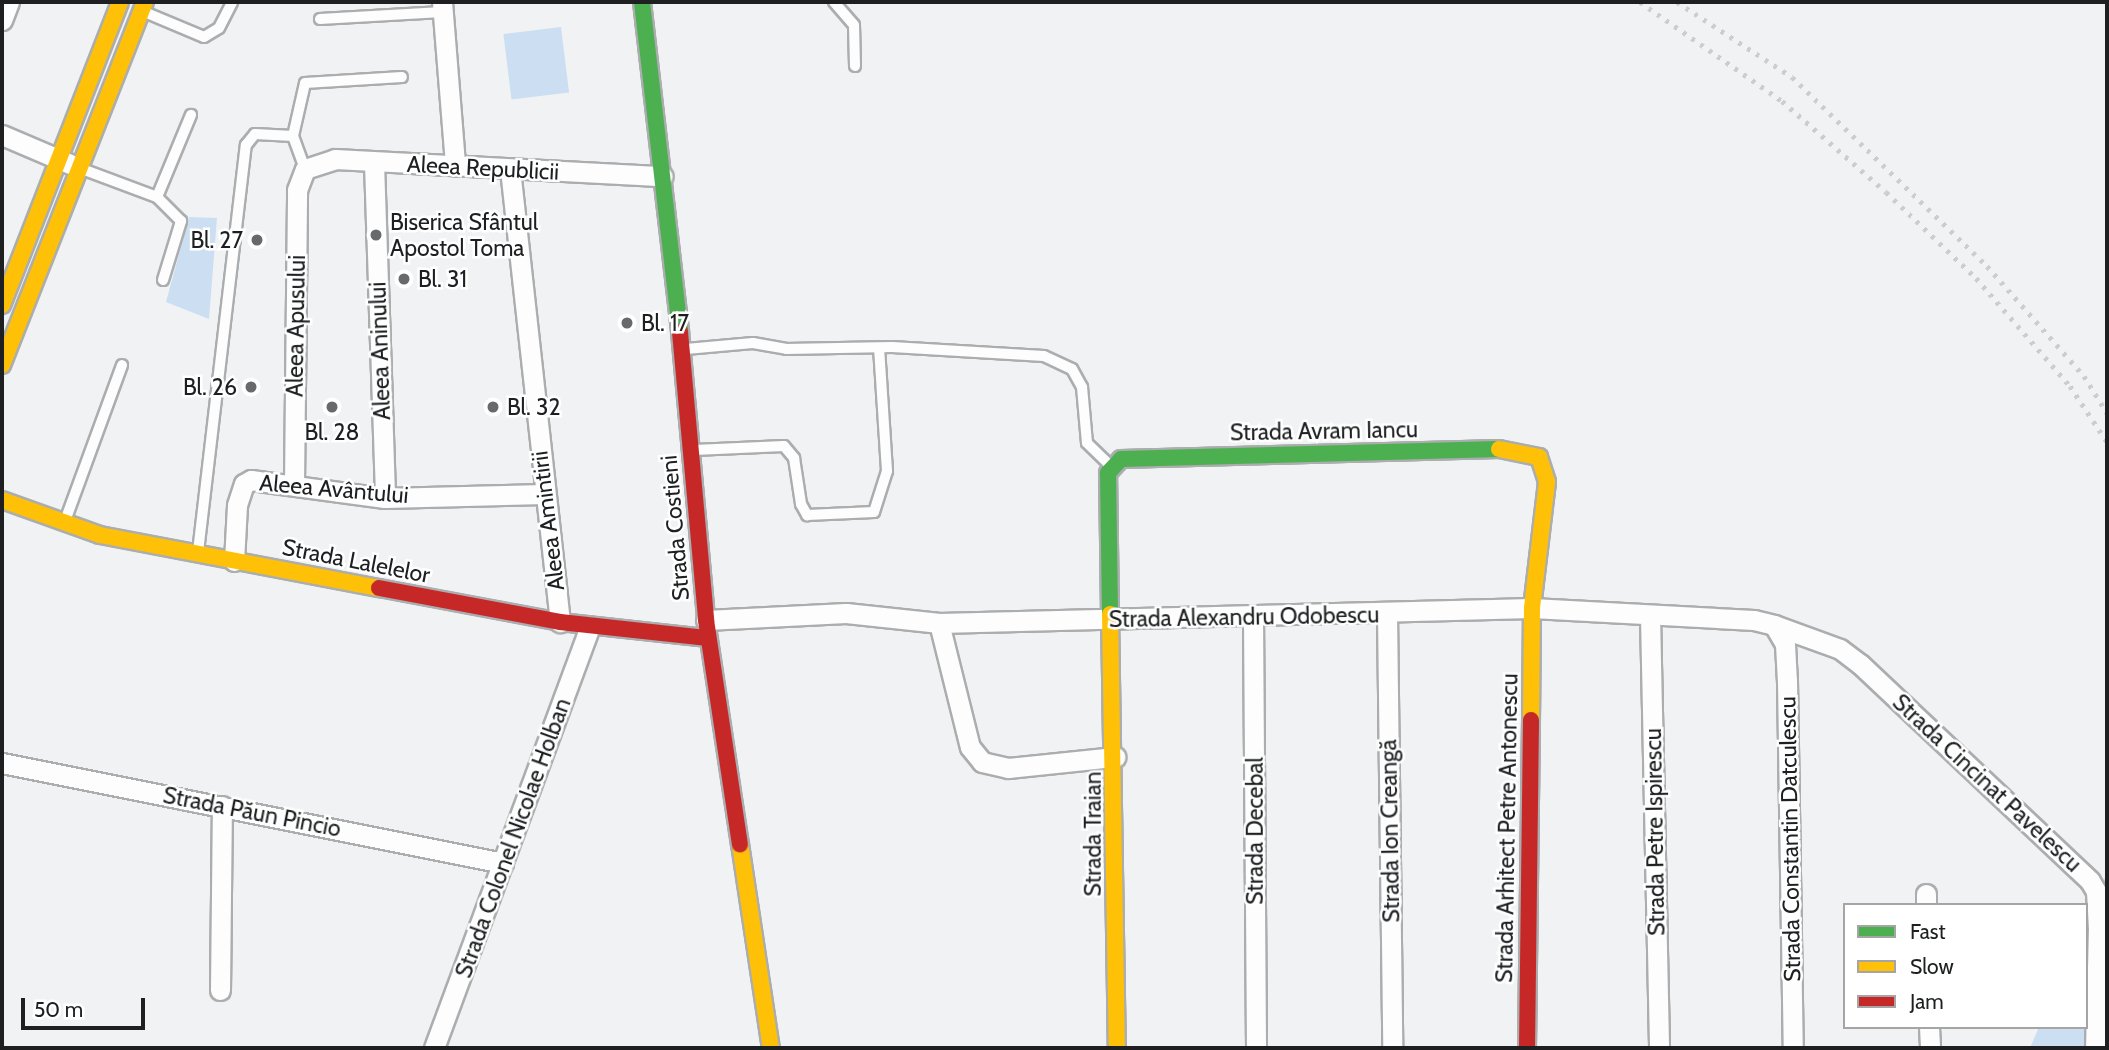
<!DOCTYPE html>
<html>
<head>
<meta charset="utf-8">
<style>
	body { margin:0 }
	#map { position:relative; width:2109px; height:1050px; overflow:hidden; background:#f0f2f4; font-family:Cabin,sans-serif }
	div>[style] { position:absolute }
	.green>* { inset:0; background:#ccdef2; transform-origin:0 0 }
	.roads { filter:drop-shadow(2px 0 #abadaf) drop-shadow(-2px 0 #abadaf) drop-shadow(0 2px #abadaf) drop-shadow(0 -2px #abadaf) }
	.lane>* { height:10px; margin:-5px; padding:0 5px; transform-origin:5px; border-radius:5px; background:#fdfdfd }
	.street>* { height:19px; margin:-9.5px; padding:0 9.5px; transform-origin:9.5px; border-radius:9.5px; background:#fdfdfd }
	.fast>* { height:16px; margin:-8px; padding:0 8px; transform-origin:8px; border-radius:8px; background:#4caf50 }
	.slow>* { height:16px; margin:-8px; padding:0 8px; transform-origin:8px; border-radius:8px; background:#ffc107 }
	.jam>* { height:16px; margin:-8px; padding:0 8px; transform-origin:8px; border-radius:8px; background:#c62828 }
	.rail>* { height:5px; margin-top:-2.5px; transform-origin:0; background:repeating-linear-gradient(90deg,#cccdcd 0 3.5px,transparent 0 10.5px) }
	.dots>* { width:19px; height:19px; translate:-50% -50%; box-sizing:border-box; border:4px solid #fff; border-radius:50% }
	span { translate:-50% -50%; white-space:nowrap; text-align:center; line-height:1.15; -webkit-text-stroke:5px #fff; paint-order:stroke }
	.street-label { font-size:23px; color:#1d1f20 }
	.poi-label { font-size:23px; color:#1d1f20 }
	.left { translate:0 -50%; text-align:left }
	.right { translate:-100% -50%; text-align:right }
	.frame { position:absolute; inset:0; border:4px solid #1d1f20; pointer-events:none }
	.legend { position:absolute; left:1843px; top:903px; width:245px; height:126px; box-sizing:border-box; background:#fff; border:2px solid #a5a5a6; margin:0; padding:9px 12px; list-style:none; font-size:21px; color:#1d1f20 }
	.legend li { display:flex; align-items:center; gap:14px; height:35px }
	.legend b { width:35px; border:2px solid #a5a5a6 }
	.scale { position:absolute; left:21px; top:998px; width:124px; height:32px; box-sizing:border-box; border:4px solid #1d1f20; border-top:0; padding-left:9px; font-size:21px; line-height:24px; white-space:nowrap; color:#1d1f20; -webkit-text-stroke:5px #fff; paint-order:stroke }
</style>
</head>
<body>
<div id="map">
	<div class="green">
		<i style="left:561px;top:27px;width:66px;height:58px;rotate:83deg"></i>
		<i style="clip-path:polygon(189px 217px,217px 218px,209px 319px,166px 302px)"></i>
		<i style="clip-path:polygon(2107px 873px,2107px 1048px,2030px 1048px,2039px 1027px,2086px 1027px,2086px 921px)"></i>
	</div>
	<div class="roads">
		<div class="lane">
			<i style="left:834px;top:2px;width:30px;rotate:49deg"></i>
			<i style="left:854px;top:25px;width:41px;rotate:88.6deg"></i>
			<i style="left:142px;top:11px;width:67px;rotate:22.8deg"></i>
			<i style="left:204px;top:37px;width:17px;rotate:-31deg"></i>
			<i style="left:219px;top:28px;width:29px;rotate:-63deg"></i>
			<i style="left:320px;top:19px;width:122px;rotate:-3.3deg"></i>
			<i style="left:293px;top:136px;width:54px;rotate:-77.2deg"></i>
			<i style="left:305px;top:83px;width:97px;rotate:-3.5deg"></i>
			<i style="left:82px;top:169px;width:80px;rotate:20.5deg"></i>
			<i style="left:163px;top:280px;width:62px;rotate:-73deg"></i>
			<i style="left:181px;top:221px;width:34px;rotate:-135deg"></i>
			<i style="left:157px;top:197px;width:89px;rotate:-67.5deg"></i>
			<i style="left:686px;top:349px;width:67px;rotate:-5.1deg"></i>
			<i style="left:753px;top:343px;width:34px;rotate:10deg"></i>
			<i style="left:786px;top:349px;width:106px;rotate:-1.1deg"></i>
			<i style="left:892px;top:347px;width:152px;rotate:3.4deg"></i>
			<i style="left:1044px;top:356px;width:31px;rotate:25deg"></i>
			<i style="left:1072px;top:369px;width:21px;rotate:61deg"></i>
			<i style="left:1082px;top:387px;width:56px;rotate:84.9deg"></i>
			<i style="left:1087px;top:443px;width:32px;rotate:44deg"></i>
			<i style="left:694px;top:450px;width:90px;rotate:-2.5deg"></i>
			<i style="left:784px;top:446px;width:16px;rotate:50deg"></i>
			<i style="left:794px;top:458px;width:47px;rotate:81.3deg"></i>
			<i style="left:801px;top:504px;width:13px;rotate:61deg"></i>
			<i style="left:807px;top:515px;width:67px;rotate:-2.6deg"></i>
			<i style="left:874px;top:512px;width:43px;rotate:-72.4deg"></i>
			<i style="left:887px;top:471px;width:123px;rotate:-93.7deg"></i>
			<i style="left:65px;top:521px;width:166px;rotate:-69.9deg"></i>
			<i style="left:198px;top:552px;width:410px;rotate:-83.3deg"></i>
			<i style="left:246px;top:145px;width:14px;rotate:-51deg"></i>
			<i style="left:255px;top:134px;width:38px;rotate:3deg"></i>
			<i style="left:293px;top:136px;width:35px;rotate:70deg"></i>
		</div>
		<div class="street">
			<i style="left:442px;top:2px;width:164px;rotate:85.4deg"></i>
			<i style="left:2px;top:20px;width:19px;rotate:-69deg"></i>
			<i style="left:2px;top:135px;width:74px;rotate:23.1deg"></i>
			<i style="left:374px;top:163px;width:335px;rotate:88.1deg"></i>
			<i style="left:510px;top:169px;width:456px;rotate:83.7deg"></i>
			<i style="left:294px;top:485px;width:295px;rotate:-89.4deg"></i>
			<i style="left:297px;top:190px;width:22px;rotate:-69deg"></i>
			<i style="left:305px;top:169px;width:32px;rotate:-18deg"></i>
			<i style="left:335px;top:159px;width:328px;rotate:3deg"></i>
			<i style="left:234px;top:561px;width:56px;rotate:-86.9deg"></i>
			<i style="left:237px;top:505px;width:22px;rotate:-72deg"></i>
			<i style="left:244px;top:484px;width:8px;rotate:-30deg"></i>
			<i style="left:251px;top:480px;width:135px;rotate:7.7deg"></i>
			<i style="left:385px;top:498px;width:159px;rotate:-1.4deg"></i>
			<i style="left:1387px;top:613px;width:435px;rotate:89.3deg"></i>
			<i style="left:1253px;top:615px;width:433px;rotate:89.6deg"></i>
			<i style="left:1650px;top:615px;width:433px;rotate:88.8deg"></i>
			<i style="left:706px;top:620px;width:140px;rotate:-2.9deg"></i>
			<i style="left:846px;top:613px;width:94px;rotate:6.1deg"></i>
			<i style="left:939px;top:623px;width:593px;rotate:-1.45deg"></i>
			<i style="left:1532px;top:608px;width:222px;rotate:3.1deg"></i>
			<i style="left:1754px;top:620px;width:21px;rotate:14deg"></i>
			<i style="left:1774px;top:625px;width:22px;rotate:60deg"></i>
			<i style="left:1785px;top:644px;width:37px;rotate:87deg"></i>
			<i style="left:1787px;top:681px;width:367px;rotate:89.1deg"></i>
			<i style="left:939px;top:623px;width:128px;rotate:76deg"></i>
			<i style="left:970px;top:747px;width:19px;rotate:51deg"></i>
			<i style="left:982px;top:762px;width:27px;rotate:13deg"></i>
			<i style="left:1008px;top:768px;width:108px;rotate:-5.9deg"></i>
			<i style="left:1774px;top:625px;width:70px;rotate:20deg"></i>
			<i style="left:1840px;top:649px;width:25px;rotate:37deg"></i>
			<i style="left:1860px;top:664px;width:316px;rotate:43.3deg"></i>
			<i style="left:2090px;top:881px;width:12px;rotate:59deg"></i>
			<i style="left:2096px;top:891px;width:36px;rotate:87deg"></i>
			<i style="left:2098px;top:927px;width:121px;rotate:91.4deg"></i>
			<i style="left:2px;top:763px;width:511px;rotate:11.29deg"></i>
			<i style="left:1926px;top:894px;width:11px;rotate:90deg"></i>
			<i style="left:220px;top:990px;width:184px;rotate:-89.4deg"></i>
			<i style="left:1929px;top:1027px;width:21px;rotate:87deg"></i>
			<i style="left:434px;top:1048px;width:449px;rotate:-69.7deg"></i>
		</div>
		<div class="fast">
			<i style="left:642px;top:2px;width:332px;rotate:83.4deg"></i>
			<i style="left:1110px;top:614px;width:141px;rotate:-90.8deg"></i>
			<i style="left:1108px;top:473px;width:19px;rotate:-47deg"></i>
			<i style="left:1121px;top:459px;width:378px;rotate:-1.5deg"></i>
		</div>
		<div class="slow">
			<i style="left:2px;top:305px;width:325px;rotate:-68.7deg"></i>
			<i style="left:2px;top:365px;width:390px;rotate:-68.5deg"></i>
			<i style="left:1499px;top:449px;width:41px;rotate:11.3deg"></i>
			<i style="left:1539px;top:457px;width:26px;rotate:72deg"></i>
			<i style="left:1547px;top:482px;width:127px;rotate:96.8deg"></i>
			<i style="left:1532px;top:608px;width:112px;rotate:90.5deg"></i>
			<i style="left:2px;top:500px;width:104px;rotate:19.7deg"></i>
			<i style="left:100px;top:535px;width:284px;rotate:10.8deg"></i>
			<i style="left:1110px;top:614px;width:434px;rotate:89.1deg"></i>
			<i style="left:740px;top:844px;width:206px;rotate:81.4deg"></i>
		</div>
		<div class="jam">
			<i style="left:680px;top:332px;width:289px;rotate:84.8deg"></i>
			<i style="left:706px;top:620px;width:227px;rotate:81.4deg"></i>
			<i style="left:379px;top:588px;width:184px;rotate:10.6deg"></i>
			<i style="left:560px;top:622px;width:149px;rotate:6.2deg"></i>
			<i style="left:1527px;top:1048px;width:328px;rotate:-89.3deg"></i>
		</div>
	</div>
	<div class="rail">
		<i style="left:1640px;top:2px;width:173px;rotate:34.9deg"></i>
		<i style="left:1782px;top:101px;width:138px;rotate:41.2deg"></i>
		<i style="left:1886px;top:192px;width:124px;rotate:43.7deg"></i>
		<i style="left:1976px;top:278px;width:143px;rotate:49deg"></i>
		<i style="left:2070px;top:386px;width:67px;rotate:56.5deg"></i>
		<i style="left:1677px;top:2px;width:137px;rotate:33.1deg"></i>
		<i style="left:1792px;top:77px;width:272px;rotate:44.1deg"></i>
		<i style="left:1987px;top:266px;width:147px;rotate:48.6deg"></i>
		<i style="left:2084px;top:376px;width:44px;rotate:58.1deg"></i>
	</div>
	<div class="dots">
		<i style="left:376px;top:235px;background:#67696a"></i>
		<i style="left:257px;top:240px;background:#67696a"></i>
		<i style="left:404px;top:279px;background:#67696a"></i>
		<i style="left:627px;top:323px;background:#67696a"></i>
		<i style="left:251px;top:387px;background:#67696a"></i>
		<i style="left:332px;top:407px;background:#67696a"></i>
		<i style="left:493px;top:407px;background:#67696a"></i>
	</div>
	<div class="street-label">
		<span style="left:483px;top:168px;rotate:3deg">Aleea Republicii</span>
		<span style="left:296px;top:326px;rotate:-89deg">Aleea Apusului</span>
		<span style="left:380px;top:351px;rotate:-92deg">Aleea Aninului</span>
		<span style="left:1324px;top:431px;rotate:-1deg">Strada Avram Iancu</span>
		<span style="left:334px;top:489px;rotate:5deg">Aleea Avântului</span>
		<span style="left:548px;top:521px;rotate:-97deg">Aleea Amintirii</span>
		<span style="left:675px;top:528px;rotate:-95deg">Strada Costieni</span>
		<span style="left:356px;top:561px;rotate:11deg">Strada Lalelelor</span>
		<span style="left:1244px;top:617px;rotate:-1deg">Strada Alexandru Odobescu</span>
		<span style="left:1987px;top:783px;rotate:43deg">Strada Cincinat Pavelescu</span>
		<span style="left:252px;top:812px;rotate:11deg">Strada Păun Pincio</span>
		<span style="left:1507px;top:828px;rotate:-89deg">Strada Arhitect Petre Antonescu</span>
		<span style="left:1255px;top:831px;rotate:-90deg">Strada Decebal</span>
		<span style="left:1390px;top:831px;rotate:-91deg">Strada Ion Creangă</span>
		<span style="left:1655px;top:832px;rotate:-91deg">Strada Petre Ispirescu</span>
		<span style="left:1093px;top:834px;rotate:-90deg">Strada Traian</span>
		<span style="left:513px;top:838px;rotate:-70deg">Strada Colonel Nicolae Holban</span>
		<span style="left:1790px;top:839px;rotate:-91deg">Strada Constantin Datculescu</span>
	</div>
	<div class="poi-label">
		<span class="left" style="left:390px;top:235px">Biserica Sfântul<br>Apostol Toma</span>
		<span class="right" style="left:243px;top:240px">Bl. 27</span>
		<span class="left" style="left:418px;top:279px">Bl. 31</span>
		<span class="left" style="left:641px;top:323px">Bl. 17</span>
		<span class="right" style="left:237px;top:387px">Bl. 26</span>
		<span class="left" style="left:507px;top:407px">Bl. 32</span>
		<span style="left:332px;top:432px">Bl. 28</span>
	</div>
	<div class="frame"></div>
	<ul class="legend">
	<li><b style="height:9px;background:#4caf50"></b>Fast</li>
	<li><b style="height:9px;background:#ffc107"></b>Slow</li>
	<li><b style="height:9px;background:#c62828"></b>Jam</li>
	</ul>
	<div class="scale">50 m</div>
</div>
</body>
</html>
